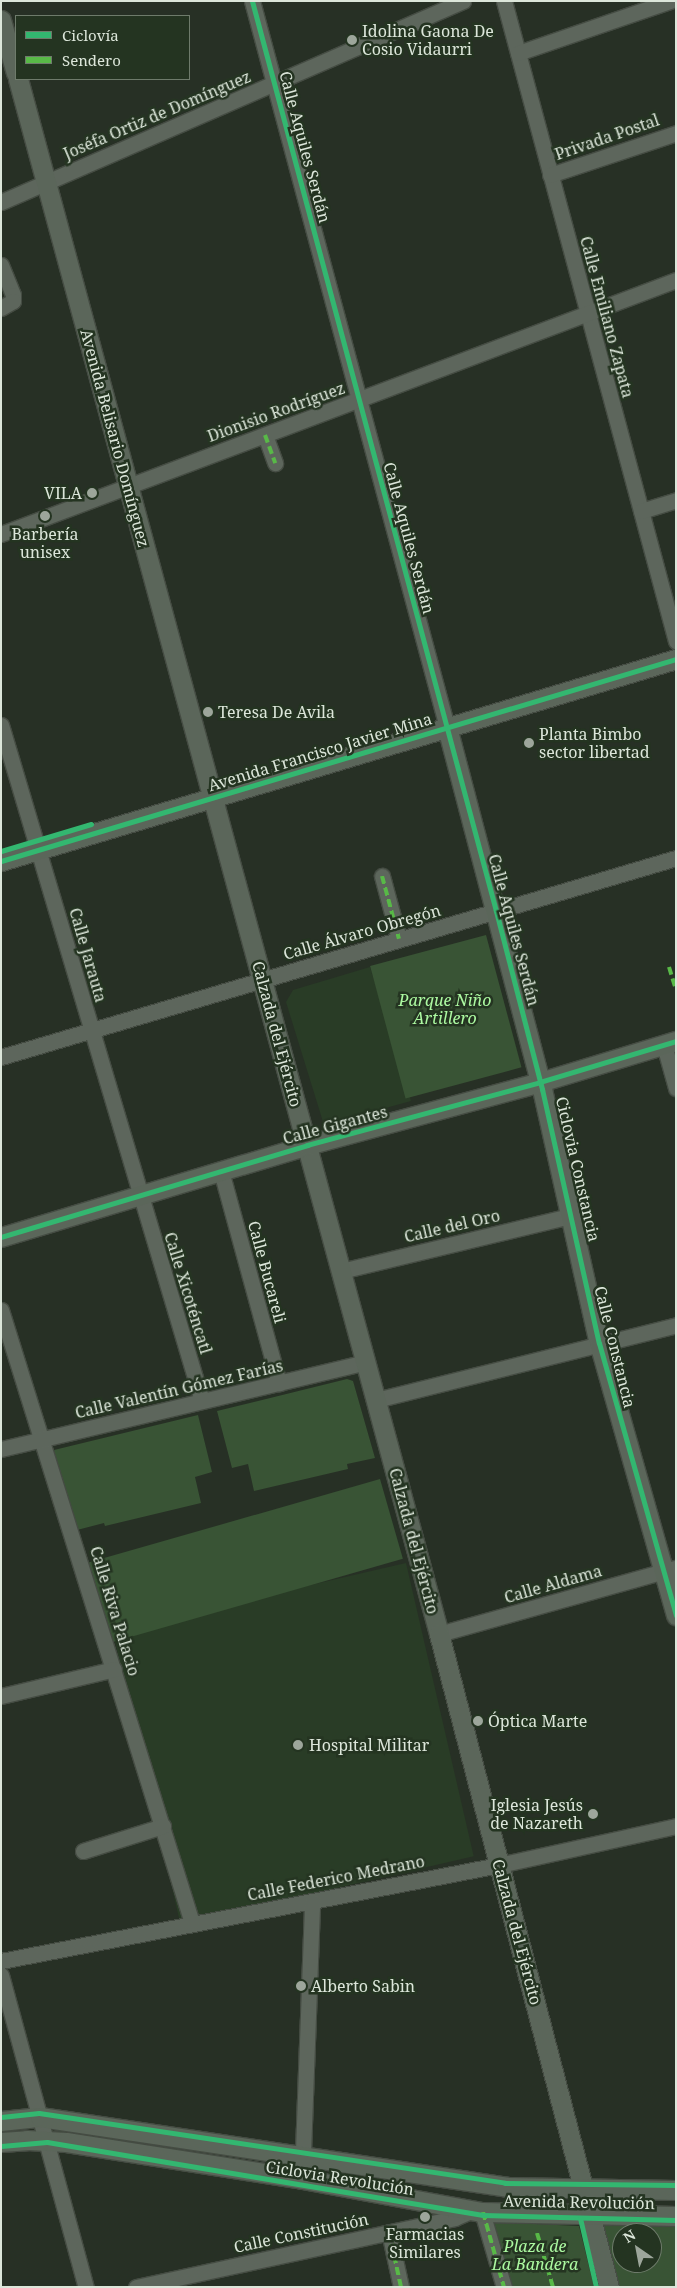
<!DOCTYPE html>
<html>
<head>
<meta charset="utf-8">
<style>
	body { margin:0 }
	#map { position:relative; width:677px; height:2288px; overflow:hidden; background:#273025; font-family:"Noto Serif",serif }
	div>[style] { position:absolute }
	.built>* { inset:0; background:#293c26; transform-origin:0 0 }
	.green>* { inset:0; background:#395435; transform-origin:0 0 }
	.roads { filter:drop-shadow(1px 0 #454c43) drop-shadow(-1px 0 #454c43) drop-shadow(0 1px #454c43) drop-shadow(0 -1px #454c43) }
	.minor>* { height:15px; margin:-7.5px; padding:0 7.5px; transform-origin:7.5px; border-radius:7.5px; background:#5d665c }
	.major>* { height:19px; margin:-9.5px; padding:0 9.5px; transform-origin:9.5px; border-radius:9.5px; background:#5b665a }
	.quiet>* { height:4px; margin-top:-2px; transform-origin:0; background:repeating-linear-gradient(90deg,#58b947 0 8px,transparent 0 12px) }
	.cycleway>* { height:5px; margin:-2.5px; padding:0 2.5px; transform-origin:2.5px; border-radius:2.5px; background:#33b770 }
	.dots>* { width:14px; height:14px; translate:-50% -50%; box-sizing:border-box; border:2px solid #243421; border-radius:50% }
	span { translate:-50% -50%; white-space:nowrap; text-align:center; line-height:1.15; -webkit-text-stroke:5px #243421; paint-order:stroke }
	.poi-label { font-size:16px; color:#dce6da }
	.left { translate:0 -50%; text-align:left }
	.right { translate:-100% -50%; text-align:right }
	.street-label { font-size:16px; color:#dce6da }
	.park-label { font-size:16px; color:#acf9a1; font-style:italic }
	.frame { position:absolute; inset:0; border:2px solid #dce6da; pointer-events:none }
	.legend { position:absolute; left:15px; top:15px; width:175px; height:65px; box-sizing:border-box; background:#243421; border:1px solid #6e7b6b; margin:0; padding:6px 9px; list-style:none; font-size:15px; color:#dce6da }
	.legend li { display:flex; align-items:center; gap:10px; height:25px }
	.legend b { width:25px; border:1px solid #6e7b6b }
	.north { position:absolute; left:612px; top:2223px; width:50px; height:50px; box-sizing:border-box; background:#243421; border:1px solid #6e7b6b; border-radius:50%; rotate:327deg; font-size:14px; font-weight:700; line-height:20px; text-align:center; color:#dce6da }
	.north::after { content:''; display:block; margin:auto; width:18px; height:22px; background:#9da69b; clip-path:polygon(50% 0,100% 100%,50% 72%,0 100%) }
</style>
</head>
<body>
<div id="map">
	<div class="built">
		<i style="clip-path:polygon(370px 967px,411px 1101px,324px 1125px,286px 1002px,293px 990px)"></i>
		<i style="left:406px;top:1563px;width:301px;height:301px;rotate:77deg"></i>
	</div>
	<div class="green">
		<i style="left:486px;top:935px;width:137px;height:120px;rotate:75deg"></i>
		<i style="clip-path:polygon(347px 1379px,353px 1381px,375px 1458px,347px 1464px,348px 1469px,254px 1491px,248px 1464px,232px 1468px,217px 1411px)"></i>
		<i style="clip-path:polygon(198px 1415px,212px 1472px,195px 1477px,201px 1503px,105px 1526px,104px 1523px,77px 1530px,54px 1450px)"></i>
		<i style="left:380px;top:1479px;width:83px;height:307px;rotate:74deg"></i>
		<i style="clip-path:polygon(493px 2222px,579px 2226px,594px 2287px,510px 2287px)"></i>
		<i style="clip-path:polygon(evenodd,602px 2224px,676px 2225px,676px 2287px,617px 2287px,602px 2224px,622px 2233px,652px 2233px,652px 2263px,622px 2263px,622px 2233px)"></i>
	</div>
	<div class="roads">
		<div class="minor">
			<i style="left:252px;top:1px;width:752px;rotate:74.97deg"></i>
			<i style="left:504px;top:1px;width:663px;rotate:74.96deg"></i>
			<i style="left:518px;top:53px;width:161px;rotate:-18.9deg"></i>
			<i style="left:550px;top:175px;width:133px;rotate:-18.4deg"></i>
			<i style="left:1px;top:202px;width:504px;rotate:-23.51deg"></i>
			<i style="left:1px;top:265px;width:32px;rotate:68deg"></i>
			<i style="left:13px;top:295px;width:6px;rotate:90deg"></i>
			<i style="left:13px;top:301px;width:14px;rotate:150deg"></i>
			<i style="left:265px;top:435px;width:30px;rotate:70deg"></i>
			<i style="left:641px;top:511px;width:37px;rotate:-17deg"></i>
			<i style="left:1px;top:534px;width:721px;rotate:-20.62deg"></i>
			<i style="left:1px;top:725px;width:705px;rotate:73.44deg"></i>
			<i style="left:382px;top:876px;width:65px;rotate:74.9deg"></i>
			<i style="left:664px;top:1045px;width:45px;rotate:74.4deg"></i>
			<i style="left:1px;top:1057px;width:704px;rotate:-16.43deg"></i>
			<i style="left:221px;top:1171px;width:220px;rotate:74.7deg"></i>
			<i style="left:341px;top:1271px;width:236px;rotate:-13.5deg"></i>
			<i style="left:1px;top:1310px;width:642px;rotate:72.69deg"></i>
			<i style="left:376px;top:1400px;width:309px;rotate:-14deg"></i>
			<i style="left:1px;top:1449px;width:375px;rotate:-13.4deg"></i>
			<i style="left:439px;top:1634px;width:246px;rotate:-15.6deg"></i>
			<i style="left:1px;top:1696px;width:116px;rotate:-13.4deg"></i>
			<i style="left:83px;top:1851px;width:84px;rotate:-17.4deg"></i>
			<i style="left:1px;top:1961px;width:507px;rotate:-10.91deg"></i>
			<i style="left:499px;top:1865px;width:181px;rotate:-12.4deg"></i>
			<i style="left:1px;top:1975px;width:323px;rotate:74.8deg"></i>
			<i style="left:302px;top:2179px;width:278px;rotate:-87.9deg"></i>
			<i style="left:482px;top:2212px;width:78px;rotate:73.7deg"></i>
			<i style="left:389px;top:2232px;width:56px;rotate:77.7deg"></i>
			<i style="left:136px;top:2287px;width:326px;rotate:-12.2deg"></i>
			<i style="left:455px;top:2218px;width:20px;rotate:-24deg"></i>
		</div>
		<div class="major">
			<i style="left:1px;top:20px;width:55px;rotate:74.2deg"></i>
			<i style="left:18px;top:79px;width:1611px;rotate:74.85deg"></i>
			<i style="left:439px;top:1634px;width:675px;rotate:75.41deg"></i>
			<i style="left:447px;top:727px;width:374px;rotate:75.3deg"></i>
			<i style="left:542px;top:1089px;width:260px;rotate:77.4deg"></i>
			<i style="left:599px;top:1343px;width:283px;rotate:74.2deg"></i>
			<i style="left:1px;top:861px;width:705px;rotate:-16.66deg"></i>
			<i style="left:1px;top:1237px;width:320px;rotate:-16.7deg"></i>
			<i style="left:307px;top:1145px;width:241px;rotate:-15.1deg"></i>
			<i style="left:540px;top:1082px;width:142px;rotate:-16.8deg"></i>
			<i style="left:1px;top:2121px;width:39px;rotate:-6deg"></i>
			<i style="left:40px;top:2117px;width:472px;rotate:8.5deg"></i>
			<i style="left:507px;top:2187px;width:169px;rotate:1deg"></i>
			<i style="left:1px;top:2142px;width:26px;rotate:-4deg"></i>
			<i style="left:27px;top:2140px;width:39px;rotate:3deg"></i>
			<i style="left:66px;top:2142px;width:239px;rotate:8.9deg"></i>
			<i style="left:302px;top:2179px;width:183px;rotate:10.4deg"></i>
			<i style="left:482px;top:2212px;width:194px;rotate:1.2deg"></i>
		</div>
	</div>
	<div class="quiet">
		<i style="left:265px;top:435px;width:30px;rotate:70deg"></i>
		<i style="left:382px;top:876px;width:65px;rotate:74.9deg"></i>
		<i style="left:669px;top:967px;width:24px;rotate:73deg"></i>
		<i style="left:483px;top:2212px;width:78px;rotate:74.4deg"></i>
		<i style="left:389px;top:2232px;width:56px;rotate:77.7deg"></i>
		<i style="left:537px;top:2233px;width:56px;rotate:73.5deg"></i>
	</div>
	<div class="cycleway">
		<i style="left:252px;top:1px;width:942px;rotate:74.99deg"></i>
		<i style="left:496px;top:911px;width:184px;rotate:75.5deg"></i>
		<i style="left:542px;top:1089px;width:260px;rotate:77.4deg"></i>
		<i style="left:599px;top:1343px;width:283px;rotate:74.2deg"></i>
		<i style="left:1px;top:851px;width:94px;rotate:-16.7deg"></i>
		<i style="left:1px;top:861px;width:705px;rotate:-16.66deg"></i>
		<i style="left:1px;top:1237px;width:320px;rotate:-16.7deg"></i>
		<i style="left:307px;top:1145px;width:241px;rotate:-15.1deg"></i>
		<i style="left:540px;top:1082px;width:142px;rotate:-16.8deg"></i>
		<i style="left:1px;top:2117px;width:38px;rotate:-6deg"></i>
		<i style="left:39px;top:2113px;width:471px;rotate:8.5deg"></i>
		<i style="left:505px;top:2183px;width:171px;rotate:0.7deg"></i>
		<i style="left:1px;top:2146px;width:46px;rotate:-5deg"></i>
		<i style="left:47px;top:2142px;width:442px;rotate:9.5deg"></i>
		<i style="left:483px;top:2215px;width:193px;rotate:1.5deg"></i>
		<i style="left:580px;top:2218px;width:71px;rotate:76.9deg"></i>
	</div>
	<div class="dots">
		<i style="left:352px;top:40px;background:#9da69b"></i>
		<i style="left:92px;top:493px;background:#9da69b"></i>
		<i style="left:45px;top:516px;background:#9da69b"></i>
		<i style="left:208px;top:712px;background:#9da69b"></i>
		<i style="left:529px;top:743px;background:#9da69b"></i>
		<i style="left:478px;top:1721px;background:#9da69b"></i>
		<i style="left:298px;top:1745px;background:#9da69b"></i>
		<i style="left:593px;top:1814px;background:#9da69b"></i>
		<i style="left:301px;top:1986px;background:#9da69b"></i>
		<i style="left:425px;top:2217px;background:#9da69b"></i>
	</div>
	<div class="poi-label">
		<span class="left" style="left:362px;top:40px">Idolina Gaona De<br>Cosio Vidaurri</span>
		<span class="right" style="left:82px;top:493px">VILA</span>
		<span style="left:45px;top:543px">Barbería<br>unisex</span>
		<span class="left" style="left:218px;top:712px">Teresa De Avila</span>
		<span class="left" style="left:539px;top:743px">Planta Bimbo<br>sector libertad</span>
		<span class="left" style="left:488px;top:1721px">Óptica Marte</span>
		<span class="left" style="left:309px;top:1745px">Hospital Militar</span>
		<span class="right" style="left:583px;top:1814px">Iglesia Jesús<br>de Nazareth</span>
		<span class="left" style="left:311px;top:1986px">Alberto Sabin</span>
		<span style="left:425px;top:2243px">Farmacias<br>Similares</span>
	</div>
	<div class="street-label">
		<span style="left:157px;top:115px;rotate:-23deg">Joséfa Ortiz de Domínguez</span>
		<span style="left:607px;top:137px;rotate:-19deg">Privada Postal</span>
		<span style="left:305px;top:147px;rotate:75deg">Calle Aquiles Serdán</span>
		<span style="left:607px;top:317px;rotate:75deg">Calle Emiliano Zapata</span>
		<span style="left:276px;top:412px;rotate:-20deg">Dionisio Rodríguez</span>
		<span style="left:115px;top:438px;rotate:75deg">Avenida Belisario Domínguez</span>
		<span style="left:409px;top:538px;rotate:75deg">Calle Aquiles Serdán</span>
		<span style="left:320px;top:752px;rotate:-17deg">Avenida Francisco Javier Mina</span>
		<span style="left:514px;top:930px;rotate:75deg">Calle Aquiles Serdán</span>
		<span style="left:362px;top:932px;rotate:-16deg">Calle Álvaro Obregón</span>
		<span style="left:88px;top:955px;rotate:74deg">Calle Jarauta</span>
		<span style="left:277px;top:1034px;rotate:75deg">Calzada del Ejército</span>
		<span style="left:335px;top:1125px;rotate:-15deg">Calle Gigantes</span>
		<span style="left:578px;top:1169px;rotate:77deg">Ciclovia Constancia</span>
		<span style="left:452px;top:1226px;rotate:-13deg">Calle del Oro</span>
		<span style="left:267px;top:1272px;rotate:75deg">Calle Bucareli</span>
		<span style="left:188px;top:1293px;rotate:73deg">Calle Xicoténcatl</span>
		<span style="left:615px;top:1347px;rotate:76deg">Calle Constancia</span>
		<span style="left:179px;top:1389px;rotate:-13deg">Calle Valentín Gómez Farías</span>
		<span style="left:414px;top:1541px;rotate:75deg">Calzada del Ejército</span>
		<span style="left:553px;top:1584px;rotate:-16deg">Calle Aldama</span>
		<span style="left:115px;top:1611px;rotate:73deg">Calle Riva Palacio</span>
		<span style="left:336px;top:1878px;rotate:-11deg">Calle Federico Medrano</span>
		<span style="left:517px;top:1932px;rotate:75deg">Calzada del Ejército</span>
		<span style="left:340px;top:2178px;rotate:9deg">Ciclovia Revolución</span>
		<span style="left:579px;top:2202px;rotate:1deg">Avenida Revolución</span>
		<span style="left:301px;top:2233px;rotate:-12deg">Calle Constitución</span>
	</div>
	<div class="park-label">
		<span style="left:445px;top:1009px">Parque Niño<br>Artillero</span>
		<span style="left:535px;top:2255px">Plaza de<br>La Bandera</span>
	</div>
	<div class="frame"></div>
	<ul class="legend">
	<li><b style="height:6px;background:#33b770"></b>Ciclovía</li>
	<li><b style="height:6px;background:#58b947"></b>Sendero</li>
	</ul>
	<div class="north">N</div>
</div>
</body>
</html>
